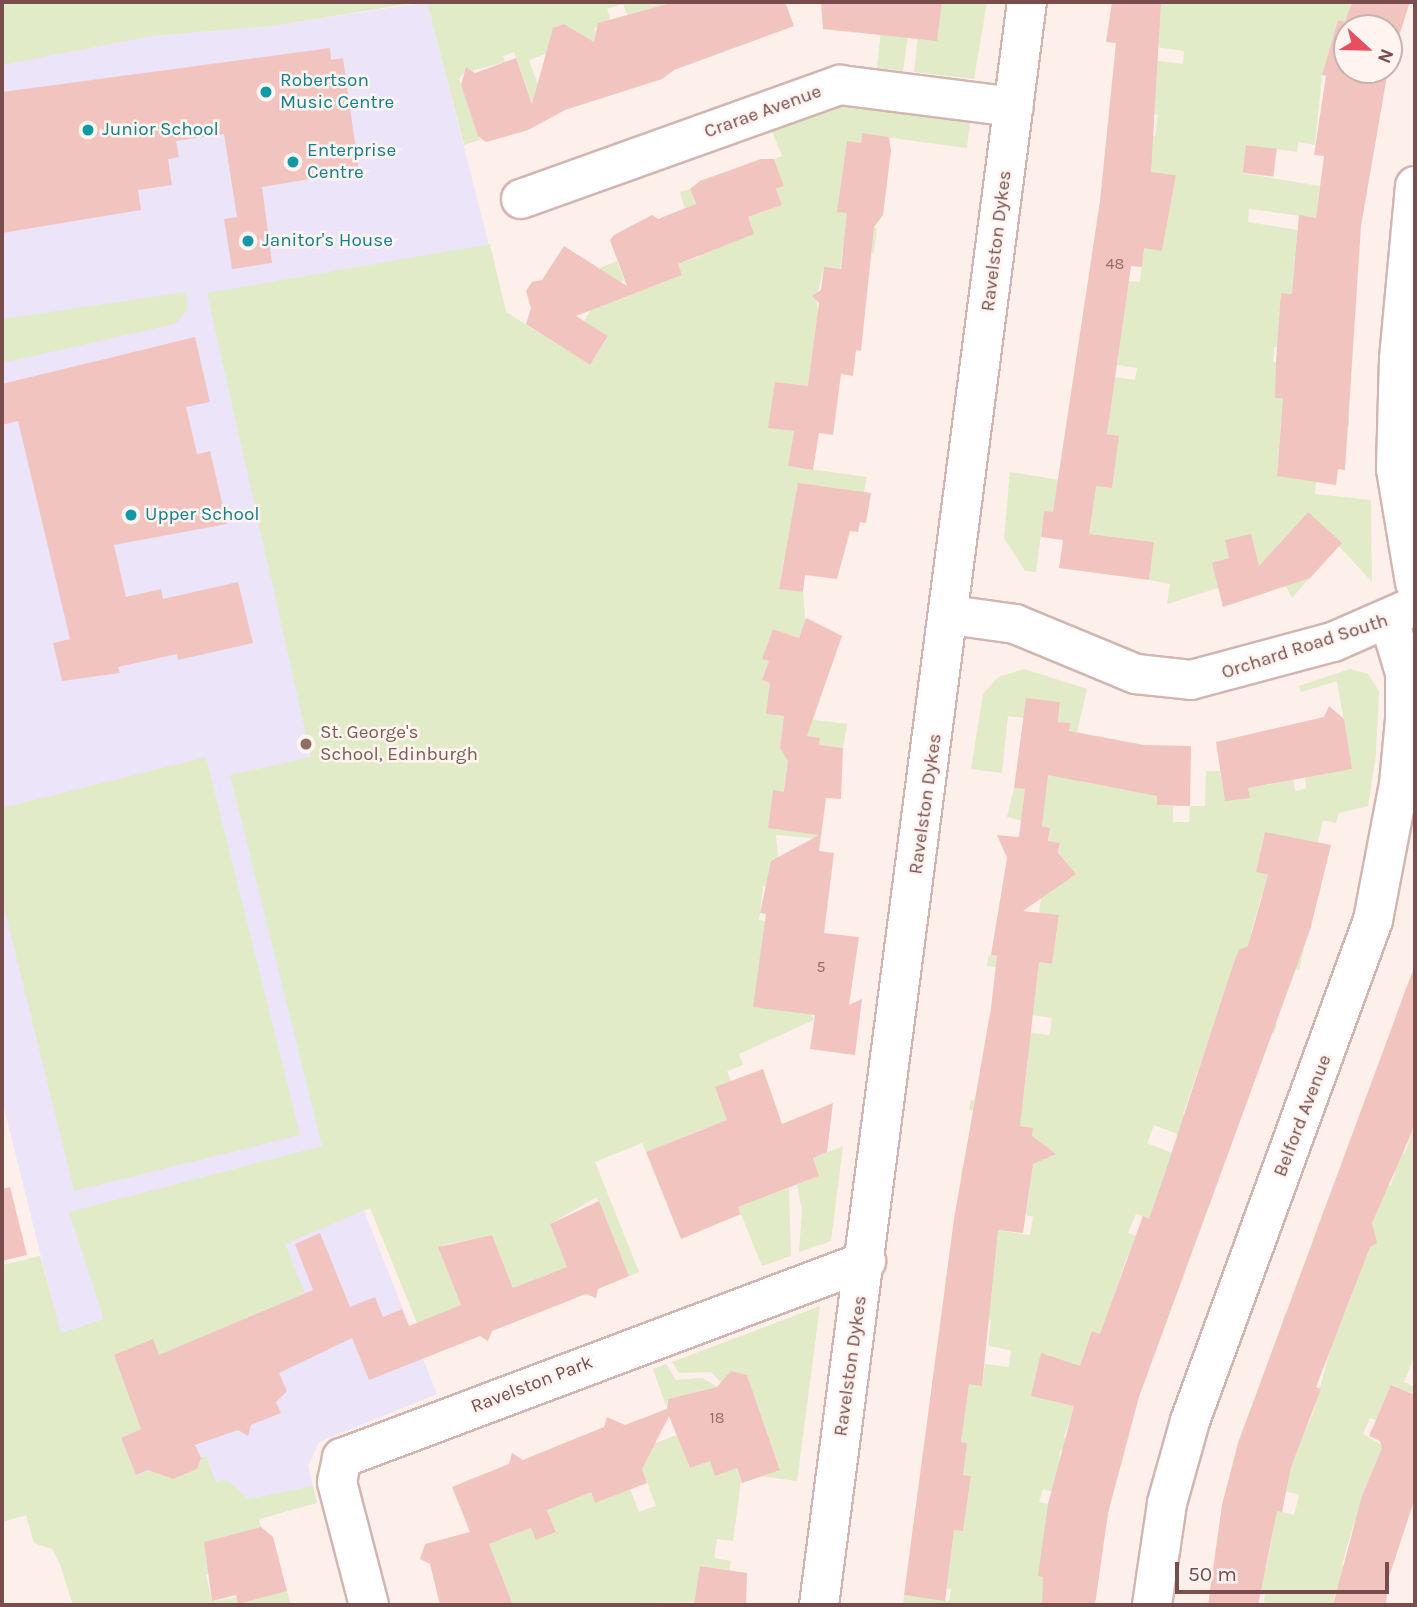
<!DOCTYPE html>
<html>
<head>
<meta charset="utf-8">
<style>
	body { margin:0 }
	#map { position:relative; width:1417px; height:1607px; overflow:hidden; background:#fdefe9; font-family:Karla,sans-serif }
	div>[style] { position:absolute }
	.education>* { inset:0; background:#ece5f9 }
	.green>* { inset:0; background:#e1ebc7 }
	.building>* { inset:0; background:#f2c4c0; transform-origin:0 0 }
	.roads { filter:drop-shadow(2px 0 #d2b5b1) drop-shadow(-2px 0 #d2b5b1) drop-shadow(0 2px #d2b5b1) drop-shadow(0 -2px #d2b5b1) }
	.minor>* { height:38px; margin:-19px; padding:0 19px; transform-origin:19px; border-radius:19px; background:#fff }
	.dots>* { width:19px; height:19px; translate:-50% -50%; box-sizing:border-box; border:4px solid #fff4f0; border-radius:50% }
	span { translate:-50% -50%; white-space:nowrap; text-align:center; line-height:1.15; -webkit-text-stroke:5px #fff4f0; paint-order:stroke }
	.number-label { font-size:16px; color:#966b69 }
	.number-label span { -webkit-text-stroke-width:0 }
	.culture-label { font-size:19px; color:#0d838f }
	.left { translate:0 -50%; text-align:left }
	.street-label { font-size:19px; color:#784d4c }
	.education-label { font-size:19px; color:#785e54 }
	.frame { position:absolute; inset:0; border:4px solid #784d4c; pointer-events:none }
	.north { position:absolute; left:1333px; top:14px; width:70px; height:70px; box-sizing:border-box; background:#fff4f0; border:2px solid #c9b1ae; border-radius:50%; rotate:112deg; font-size:19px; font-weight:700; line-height:28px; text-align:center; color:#784d4c }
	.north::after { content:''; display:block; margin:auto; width:24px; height:32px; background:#e64f5e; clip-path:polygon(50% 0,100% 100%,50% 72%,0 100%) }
	.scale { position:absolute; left:1175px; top:1562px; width:214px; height:32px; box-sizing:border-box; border:4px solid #784d4c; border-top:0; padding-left:9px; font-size:21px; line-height:24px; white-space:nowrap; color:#784d4c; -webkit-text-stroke:5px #fff4f0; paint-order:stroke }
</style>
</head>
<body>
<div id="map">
	<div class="education">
		<i style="clip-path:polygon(427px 2px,506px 312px,673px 1082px,364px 1211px,437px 1394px,319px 1442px,308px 1466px,317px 1503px,130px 1553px,60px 1333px,2px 1100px,2px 37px,152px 36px,272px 26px)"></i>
	</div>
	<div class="green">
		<i style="clip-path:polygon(2px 2px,420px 2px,272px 26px,152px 36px,2px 65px)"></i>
		<i style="clip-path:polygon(427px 2px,687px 2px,628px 17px,623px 4px,607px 9px,611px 22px,594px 28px,615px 91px,564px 24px,553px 28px,558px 49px,529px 60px,549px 116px,538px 119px,514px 52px,503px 56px,505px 62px,464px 73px,459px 79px,480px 140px,464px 145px)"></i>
		<i style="clip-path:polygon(884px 2px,893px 2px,889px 32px,895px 37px,908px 35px,903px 71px,877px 68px)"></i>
		<i style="clip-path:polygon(942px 2px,987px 2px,974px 79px,914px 72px,918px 36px,937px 38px)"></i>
		<i style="clip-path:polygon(1161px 2px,1352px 2px,1345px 22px,1338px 20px,1322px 75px,1315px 145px,1298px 142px,1297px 152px,1247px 145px,1242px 173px,1320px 186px,1316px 218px,1249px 209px,1248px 222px,1315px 233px,1329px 297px,1281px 293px,1346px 352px,1274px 347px,1273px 362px,1304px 364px,1275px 397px,1301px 400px,1349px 417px,1349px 426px,1281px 421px,1277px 475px,1316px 482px,1315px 494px,1371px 500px,1372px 582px,1308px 512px,1278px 545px,1312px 575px,1292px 598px,1273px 563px,1259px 566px,1229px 558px,1218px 588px,1167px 604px,1170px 584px,1149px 580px,1154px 542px,1089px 534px,1091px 517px,1044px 511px,1036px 572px,1025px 571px,1004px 538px,1010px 472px,1111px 488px,1119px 436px,1107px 434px,1114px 377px,1135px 380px,1137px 368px,1117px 365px,1128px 281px,1140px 282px,1144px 248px,1162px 251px,1176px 175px,1139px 170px,1144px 134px,1155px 136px,1158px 115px,1152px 114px,1156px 81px,1151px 60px,1183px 64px,1184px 51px,1155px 47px)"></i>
		<i style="clip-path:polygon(849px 104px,970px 123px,967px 148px,862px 134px,851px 224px,877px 228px,874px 253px,843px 249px,840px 269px,824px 267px,816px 300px,835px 390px,775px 382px,769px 428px,794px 431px,788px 466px,867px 477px,864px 492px,791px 559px,784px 558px,779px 588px,803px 592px,805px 621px,799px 638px,773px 629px,762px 659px,769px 661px,762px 680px,790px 690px,767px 714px,847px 724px,843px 748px,819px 745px,819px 738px,782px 733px,780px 748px,793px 754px,786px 770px,794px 793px,773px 791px,768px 827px,821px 835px,820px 839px,776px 835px,781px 887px,763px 886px,759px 920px,765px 921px,814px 1020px,739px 1054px,743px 1065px,727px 1071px,731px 1081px,715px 1088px,764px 1197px,789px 1188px,791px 1256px,762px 1266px,706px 1128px,646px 1152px,642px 1143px,595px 1162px,639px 1272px,629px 1276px,597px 1197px,550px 1224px,579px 1297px,548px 1274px,524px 1284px,525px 1317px,492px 1235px,443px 1245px,440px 1252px,474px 1337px,417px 1323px,370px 1208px,285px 1244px,305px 1293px,273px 1307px,168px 1377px,153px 1340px,114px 1356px,141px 1429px,121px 1439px,136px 1475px,206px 1456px,216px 1483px,226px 1479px,248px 1499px,313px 1486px,317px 1503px,259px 1519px,261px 1527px,204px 1542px,229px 1569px,206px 1575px,212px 1601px,287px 1591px,291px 1605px,73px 1605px,60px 1564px,52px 1549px,34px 1543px,26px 1515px,2px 1522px,2px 1265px,40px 1256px,61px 1333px,104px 1319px,69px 1212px,322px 1146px,230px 775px,311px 757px,207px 293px,490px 244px,506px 312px,590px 365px,608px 336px,584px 321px,604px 289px,597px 269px,617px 261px,624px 280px,615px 284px,623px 298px,682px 275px,678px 264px,699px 257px,680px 192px,690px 189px,699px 215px,732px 242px,753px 234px,748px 217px,782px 205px,776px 189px,784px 186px,774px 159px,782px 156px,771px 129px)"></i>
		<i style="clip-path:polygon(185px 292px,188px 309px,175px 324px,2px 363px,2px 319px)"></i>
		<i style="clip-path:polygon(1024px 669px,1087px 689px,1077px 732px,1091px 735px,1082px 782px,1128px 790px,1158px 772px,1157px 805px,1173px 806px,1173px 822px,1189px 822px,1190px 806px,1205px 806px,1206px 771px,1220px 771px,1224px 792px,1249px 795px,1248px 788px,1283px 782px,1276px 732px,1285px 730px,1295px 791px,1306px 789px,1305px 776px,1352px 769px,1337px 681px,1301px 692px,1299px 686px,1350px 669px,1368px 674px,1379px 691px,1376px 755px,1368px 806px,1339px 813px,1336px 823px,1323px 820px,1318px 842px,1264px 835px,1256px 872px,1321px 887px,1319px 896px,1298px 892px,1295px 903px,1262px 894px,1251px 933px,1304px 949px,1299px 970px,1239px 950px,1234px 962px,1240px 1011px,1277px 1025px,1274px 1033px,1218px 1013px,1183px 1114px,1217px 1127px,1205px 1145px,1154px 1125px,1147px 1143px,1172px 1153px,1164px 1176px,1193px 1187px,1157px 1197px,1152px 1220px,1136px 1214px,1128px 1233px,1190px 1256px,1127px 1257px,1101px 1334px,1092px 1331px,1087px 1346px,1095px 1350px,1064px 1437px,1123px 1456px,1121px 1466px,1060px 1450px,1057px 1493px,1043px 1489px,1039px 1502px,1109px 1515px,1106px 1526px,1060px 1519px,1042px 1605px,903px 1605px,904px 1595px,949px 1601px,951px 1589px,946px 1588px,936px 1536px,912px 1533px,913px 1524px,963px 1531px,971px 1476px,945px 1472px,946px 1461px,922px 1457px,924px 1449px,961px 1442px,966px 1402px,954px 1389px,932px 1385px,932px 1379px,982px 1385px,985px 1364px,1009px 1367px,1011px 1350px,988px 1346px,991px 1320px,945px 1313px,977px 1227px,1030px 1235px,1033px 1217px,1026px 1215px,1030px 1185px,961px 1175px,962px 1168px,1045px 1158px,1031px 1142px,1033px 1128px,998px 1123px,999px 1114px,969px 1110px,971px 1100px,1022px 1107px,1028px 1058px,1013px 1056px,988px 1028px,1050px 1035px,1052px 1018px,1032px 1015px,1038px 972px,987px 966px,989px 955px,1052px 964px,1059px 916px,1039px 913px,1041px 899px,1003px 894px,1005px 884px,1053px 890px,1055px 880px,1071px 877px,1072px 869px,1057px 862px,1060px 843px,1048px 841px,1050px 828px,1007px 817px,1014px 788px,1037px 791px,1048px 772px,1069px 723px,1058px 722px,1060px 703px,1027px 698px,1024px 718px,1008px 716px,1002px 773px,971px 769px,983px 694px,998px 677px)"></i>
		<i style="clip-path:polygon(206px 757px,300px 1135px,74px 1191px,2px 899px,2px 808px)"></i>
		<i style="clip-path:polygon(1415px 1125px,1415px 1355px,1404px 1382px,1415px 1387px,1415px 1395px,1392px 1385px,1387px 1424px,1370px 1418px,1363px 1434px,1403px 1457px,1378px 1458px,1361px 1499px,1406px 1518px,1380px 1531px,1354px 1523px,1342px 1565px,1388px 1579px,1387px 1598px,1335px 1594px,1333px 1605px,1264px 1605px,1265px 1592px,1231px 1589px,1233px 1562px,1266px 1568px,1274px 1527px,1222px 1505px,1224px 1497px,1294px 1515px,1299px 1495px,1285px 1491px,1290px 1465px,1313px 1413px,1330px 1351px,1300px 1340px,1303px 1330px,1282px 1322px,1285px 1313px,1337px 1332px,1352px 1295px,1320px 1283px,1364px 1234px,1321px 1217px,1330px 1195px,1391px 1185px,1395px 1173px,1353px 1133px,1405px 1153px)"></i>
		<i style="clip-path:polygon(843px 1146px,831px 1241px,799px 1252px,802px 1211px,797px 1185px,819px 1176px,813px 1158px)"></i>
		<i style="clip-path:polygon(820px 1306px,797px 1481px,761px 1476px,780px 1469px,747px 1375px,722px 1384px,711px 1372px,679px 1373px,672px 1362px)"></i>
		<i style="clip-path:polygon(666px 1364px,676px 1380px,703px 1378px,717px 1387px,668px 1399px,666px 1406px,653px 1369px)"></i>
		<i style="clip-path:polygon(641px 1419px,650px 1445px,677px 1435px,690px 1468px,710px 1461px,715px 1476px,728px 1446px,741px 1481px,733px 1541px,717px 1539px,714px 1558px,731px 1561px,729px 1570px,701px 1566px,695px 1602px,513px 1605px,464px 1482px,476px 1477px,501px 1540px,531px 1528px,536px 1540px,556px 1532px,545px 1504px,582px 1496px,561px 1444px,571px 1440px,595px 1503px,630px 1489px,639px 1512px,656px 1506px,625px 1425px)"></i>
	</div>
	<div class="building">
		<i style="clip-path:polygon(675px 2px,785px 2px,794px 26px,674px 70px,662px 79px,565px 110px,528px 130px,486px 142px,478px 136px,461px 85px,466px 67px,475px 73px,516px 58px,532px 104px,553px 28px,564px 24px,594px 42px,598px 23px)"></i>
		<i style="clip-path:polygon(821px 2px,942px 2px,937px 41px,823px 29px)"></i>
		<i style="clip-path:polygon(1112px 2px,1161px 2px,1151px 172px,1176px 175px,1162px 251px,1144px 248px,1142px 267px,1131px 266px,1107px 434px,1119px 436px,1112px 488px,1096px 486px,1089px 534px,1154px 542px,1149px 580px,1059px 568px,1063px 540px,1041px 537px,1044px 511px,1053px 512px,1100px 201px,1116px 43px,1106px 42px)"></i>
		<i style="clip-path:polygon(1352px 2px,1410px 2px,1389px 67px,1389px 28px,1347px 28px,1347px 70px,1388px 70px,1361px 226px,1345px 470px,1338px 469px,1336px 485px,1277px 476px,1283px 398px,1275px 398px,1276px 362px,1281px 293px,1292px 294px,1299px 215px,1316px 218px,1324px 156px,1314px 155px,1326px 76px,1322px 75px,1338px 20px,1345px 22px)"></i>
		<i style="clip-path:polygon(330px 48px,331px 60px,343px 58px,359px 171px,262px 187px,272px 263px,232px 269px,224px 219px,237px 217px,224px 134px,176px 141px,179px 157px,168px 159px,172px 185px,138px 190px,141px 210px,2px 233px,2px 92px)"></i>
		<i style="clip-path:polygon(862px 133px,889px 137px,891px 151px,883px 215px,874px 227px,861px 351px,856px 350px,853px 376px,841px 374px,833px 435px,819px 433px,813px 470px,788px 466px,794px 431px,768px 428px,775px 382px,808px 386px,819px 303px,812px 296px,821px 290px,824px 267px,841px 269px,847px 213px,837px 212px,847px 141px,861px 143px)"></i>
		<i style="left:1246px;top:145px;width:31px;height:28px;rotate:7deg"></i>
		<i style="clip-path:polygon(761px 159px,774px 159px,784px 186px,776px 189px,782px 205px,748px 217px,754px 234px,678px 264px,682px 275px,576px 316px,608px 336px,590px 365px,526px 324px,531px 308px,526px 291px,532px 282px,542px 280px,564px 246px,627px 286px,610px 240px,614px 235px,652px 215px,658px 219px,696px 204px,690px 189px,700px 181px)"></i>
		<i style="clip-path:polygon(195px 337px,210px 402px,186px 407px,197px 454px,210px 451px,227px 524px,114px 545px,126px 597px,161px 589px,163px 599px,238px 582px,253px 643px,178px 660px,177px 654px,118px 667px,120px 673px,62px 681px,53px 643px,70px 639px,18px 421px,2px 425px,2px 384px)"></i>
		<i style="clip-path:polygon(798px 483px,871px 493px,866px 523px,860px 522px,858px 532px,850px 531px,837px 579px,805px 575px,803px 592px,779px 589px)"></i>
		<i style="clip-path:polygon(1308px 512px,1342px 543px,1310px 578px,1223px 607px,1212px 563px,1229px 558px,1225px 540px,1251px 534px,1259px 566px)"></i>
		<i style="clip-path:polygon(806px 618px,842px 636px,807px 736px,820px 738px,819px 745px,843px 748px,841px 799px,826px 798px,819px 851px,834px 853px,824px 933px,859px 937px,849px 1005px,862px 999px,855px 1055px,810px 1049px,815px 1015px,753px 1007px,766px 914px,760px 913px,771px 861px,819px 835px,768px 828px,773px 790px,784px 792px,788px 761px,780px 748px,784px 716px,766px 714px,770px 683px,762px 680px,769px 661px,762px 659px,773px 629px,799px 638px)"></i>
		<i style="clip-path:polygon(1026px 698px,1060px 702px,1058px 722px,1070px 723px,1069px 731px,1144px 745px,1191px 746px,1190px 806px,1157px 805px,1157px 796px,1048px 775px,1042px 826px,1050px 828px,1048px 841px,1060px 843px,1058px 853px,1076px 874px,1023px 911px,1059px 915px,1052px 964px,1039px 962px,1020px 1126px,1033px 1128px,1032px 1136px,1056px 1154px,1033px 1164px,1023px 1233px,998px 1230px,982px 1386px,969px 1384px,961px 1442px,967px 1443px,963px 1475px,971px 1476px,963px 1531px,954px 1530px,945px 1601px,904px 1595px,954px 1219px,991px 1008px,997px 956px,991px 955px,1007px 858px,997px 835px,1019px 837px,1025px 789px,1014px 788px)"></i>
		<i style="clip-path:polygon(1329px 706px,1344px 719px,1352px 769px,1248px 788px,1250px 798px,1225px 801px,1216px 742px,1324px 717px)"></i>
		<i style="clip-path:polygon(1265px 832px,1331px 845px,1310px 930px,1139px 1397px,1108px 1513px,1095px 1605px,1042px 1605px,1043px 1577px,1038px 1576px,1048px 1504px,1074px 1406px,1031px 1396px,1041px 1353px,1080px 1366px,1092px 1331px,1100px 1334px,1143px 1216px,1149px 1219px,1164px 1176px,1234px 962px,1239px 950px,1248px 946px,1268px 875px,1256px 872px)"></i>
		<i style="clip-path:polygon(1413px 970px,1415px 1125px,1372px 1223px,1377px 1243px,1370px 1247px,1316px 1387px,1321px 1389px,1291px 1467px,1282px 1512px,1277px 1511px,1258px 1605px,1208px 1605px,1222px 1505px,1238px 1443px)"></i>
		<i style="clip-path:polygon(763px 1069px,782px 1124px,833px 1103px,827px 1152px,813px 1158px,819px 1176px,738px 1207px,741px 1214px,681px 1239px,646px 1152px,727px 1120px,715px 1087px)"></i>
		<i style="clip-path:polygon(10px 1187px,27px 1255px,2px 1261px,2px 1189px)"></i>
		<i style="clip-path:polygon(599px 1201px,629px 1276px,598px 1289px,596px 1298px,586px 1294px,492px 1331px,488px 1341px,480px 1336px,369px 1380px,352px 1338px,279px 1373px,287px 1391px,276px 1402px,281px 1413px,251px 1425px,248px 1436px,238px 1430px,195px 1445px,201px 1458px,197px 1469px,173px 1479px,148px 1470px,136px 1475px,121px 1438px,141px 1429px,114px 1355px,153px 1339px,159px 1355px,313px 1290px,295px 1244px,320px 1233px,350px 1307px,375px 1297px,383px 1317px,402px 1309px,409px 1326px,461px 1305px,438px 1247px,492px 1235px,513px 1288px,567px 1267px,550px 1224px)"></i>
		<i style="clip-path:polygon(731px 1371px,747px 1375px,780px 1470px,742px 1483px,737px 1468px,715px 1476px,710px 1461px,690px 1468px,669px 1416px,642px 1469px,647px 1483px,595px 1503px,591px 1492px,547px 1510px,556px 1532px,536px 1540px,531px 1528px,489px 1544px,513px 1605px,440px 1605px,430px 1564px,420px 1559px,425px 1544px,470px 1532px,452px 1487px,509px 1464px,512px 1453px,523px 1460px,604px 1427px,607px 1417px,625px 1425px,667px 1409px,668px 1399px,717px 1387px)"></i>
		<i style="clip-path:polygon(1391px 1385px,1415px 1395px,1415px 1498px,1389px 1577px,1386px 1605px,1333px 1605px,1362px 1496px,1382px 1448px,1380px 1441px,1369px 1436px)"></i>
		<i style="clip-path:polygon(261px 1527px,273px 1537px,287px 1591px,238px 1604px,236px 1595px,212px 1601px,204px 1542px)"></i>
		<i style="clip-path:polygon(700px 1566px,747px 1573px,746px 1605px,694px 1605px)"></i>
	</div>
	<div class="roads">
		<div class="minor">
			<i style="left:1415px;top:186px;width:174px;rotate:95.3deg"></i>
			<i style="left:1399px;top:359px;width:110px;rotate:91.6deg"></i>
			<i style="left:1396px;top:469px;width:115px;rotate:80.5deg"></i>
			<i style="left:521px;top:199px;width:339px;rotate:-19.7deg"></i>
			<i style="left:840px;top:85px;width:175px;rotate:7.2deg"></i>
			<i style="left:951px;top:615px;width:65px;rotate:8deg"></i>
			<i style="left:1015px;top:624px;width:131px;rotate:22.5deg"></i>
			<i style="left:1136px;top:674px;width:55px;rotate:6.2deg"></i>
			<i style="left:1191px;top:680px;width:147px;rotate:-15deg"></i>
			<i style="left:1333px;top:642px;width:90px;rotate:-23.7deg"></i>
			<i style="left:369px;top:1605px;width:127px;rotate:-104.6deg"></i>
			<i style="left:337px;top:1482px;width:25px;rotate:-78deg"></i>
			<i style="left:342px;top:1458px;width:560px;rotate:-20.6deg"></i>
			<i style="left:819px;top:1605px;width:1616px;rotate:-82.61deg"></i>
			<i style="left:1152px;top:1605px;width:103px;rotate:-81.6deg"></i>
			<i style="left:1167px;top:1503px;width:85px;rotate:-74.3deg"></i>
			<i style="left:1190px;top:1421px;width:533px;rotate:-69.93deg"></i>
			<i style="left:1373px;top:920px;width:138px;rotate:-79.2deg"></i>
			<i style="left:1399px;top:784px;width:65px;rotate:-84.7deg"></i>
			<i style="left:1405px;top:719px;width:46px;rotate:-90deg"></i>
			<i style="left:1405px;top:673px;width:55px;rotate:-106.8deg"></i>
		</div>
	</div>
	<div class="dots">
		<i style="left:266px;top:92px;background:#0f9aa8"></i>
		<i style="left:88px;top:130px;background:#0f9aa8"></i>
		<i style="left:293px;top:162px;background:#0f9aa8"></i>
		<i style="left:248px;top:241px;background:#0f9aa8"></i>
		<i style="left:131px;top:515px;background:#0f9aa8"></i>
		<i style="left:306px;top:744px;background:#8d6e63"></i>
	</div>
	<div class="number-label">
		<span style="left:1115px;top:264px">48</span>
		<span style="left:821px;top:967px">5</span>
		<span style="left:717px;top:1418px">18</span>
	</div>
	<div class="culture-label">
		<span class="left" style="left:280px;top:92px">Robertson<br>Music Centre</span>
		<span class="left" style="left:102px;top:130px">Junior School</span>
		<span class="left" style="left:307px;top:162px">Enterprise<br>Centre</span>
		<span class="left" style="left:262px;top:241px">Janitor's House</span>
		<span class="left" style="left:145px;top:515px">Upper School</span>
	</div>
	<div class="street-label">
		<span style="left:763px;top:112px;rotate:-20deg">Crarae Avenue</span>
		<span style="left:997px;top:241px;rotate:-83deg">Ravelston Dykes</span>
		<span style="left:1305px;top:647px;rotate:-18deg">Orchard Road South</span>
		<span style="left:926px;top:804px;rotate:-82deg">Ravelston Dykes</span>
		<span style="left:1303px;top:1116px;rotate:-69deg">Belford Avenue</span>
		<span style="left:851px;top:1366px;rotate:-82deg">Ravelston Dykes</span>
		<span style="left:532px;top:1385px;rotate:-21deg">Ravelston Park</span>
	</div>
	<div class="education-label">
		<span class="left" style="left:320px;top:744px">St. George's<br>School, Edinburgh</span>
	</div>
	<div class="frame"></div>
	<div class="north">N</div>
	<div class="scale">50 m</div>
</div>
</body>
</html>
